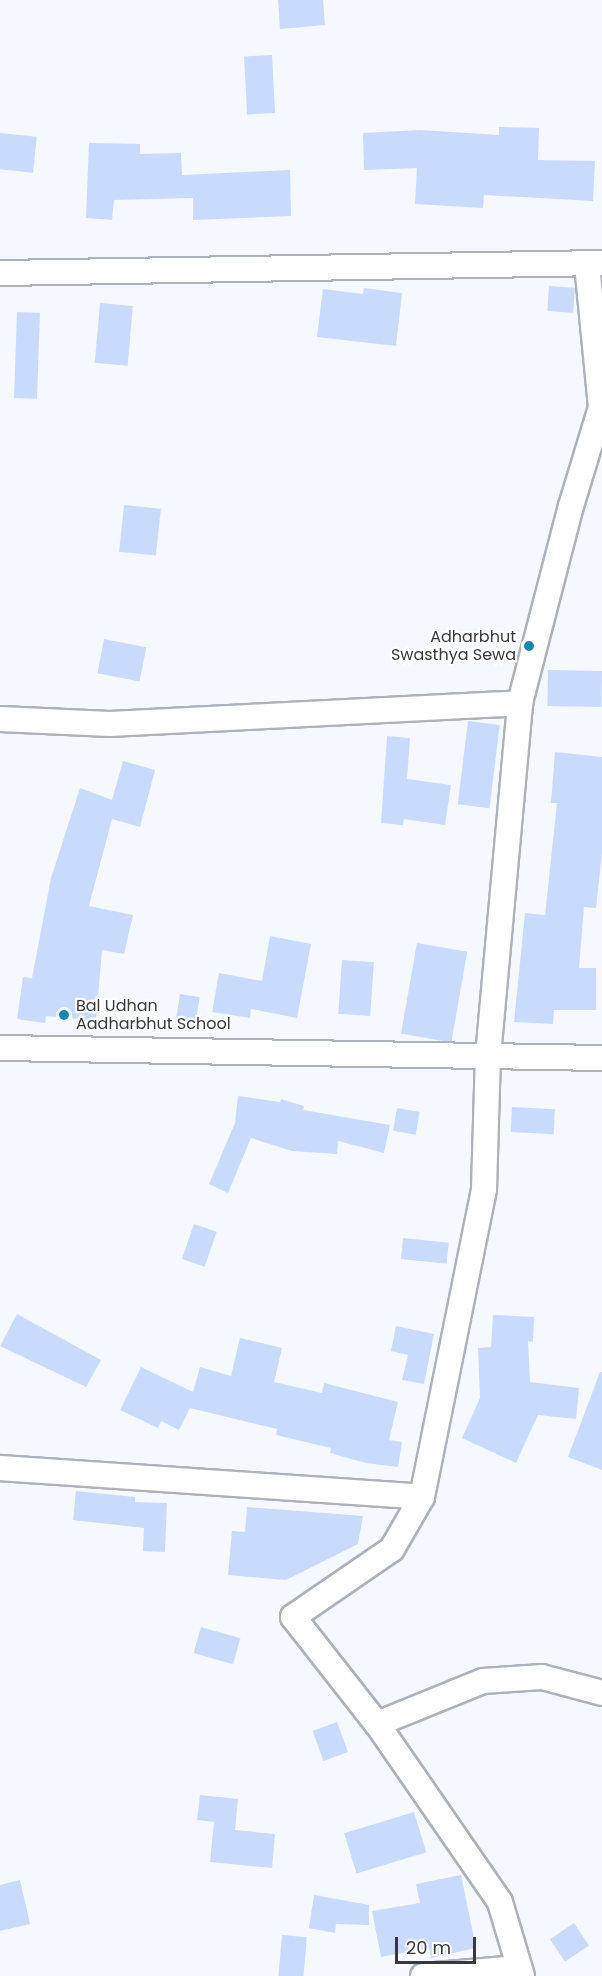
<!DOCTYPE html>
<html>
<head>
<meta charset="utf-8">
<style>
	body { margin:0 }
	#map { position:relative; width:602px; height:1976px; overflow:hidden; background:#f5f8fe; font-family:Poppins,sans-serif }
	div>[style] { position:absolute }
	.building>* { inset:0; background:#c9dbfd; transform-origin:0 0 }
	.roads { filter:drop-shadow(2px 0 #acb1ba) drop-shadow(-2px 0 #acb1ba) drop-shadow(0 2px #acb1ba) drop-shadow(0 -2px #acb1ba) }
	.minor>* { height:24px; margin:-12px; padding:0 12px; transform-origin:12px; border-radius:12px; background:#fff }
	.dots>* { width:16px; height:16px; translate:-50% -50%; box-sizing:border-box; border:3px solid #fff; border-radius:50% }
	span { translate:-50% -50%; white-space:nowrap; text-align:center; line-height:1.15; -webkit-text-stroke:4.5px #fff; paint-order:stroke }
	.poi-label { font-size:16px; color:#37393d }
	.right { translate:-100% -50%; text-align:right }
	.left { translate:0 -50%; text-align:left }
	.scale { position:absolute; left:395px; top:1937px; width:81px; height:27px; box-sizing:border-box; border:3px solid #37393d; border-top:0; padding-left:8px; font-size:18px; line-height:21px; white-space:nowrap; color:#37393d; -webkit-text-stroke:4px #fff; paint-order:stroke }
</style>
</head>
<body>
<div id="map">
	<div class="building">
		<i style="clip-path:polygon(278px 0,323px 0,325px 25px,280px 29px)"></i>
		<i style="left:272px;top:55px;width:58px;height:28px;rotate:87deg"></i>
		<i style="clip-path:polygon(499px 127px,539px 128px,538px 160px,595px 161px,593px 201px,484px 195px,483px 208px,415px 204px,417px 168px,364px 170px,363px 133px,420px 130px,499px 135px)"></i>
		<i style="left:0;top:133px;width:37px;height:36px;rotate:6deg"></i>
		<i style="clip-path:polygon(89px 143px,140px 144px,140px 154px,181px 153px,182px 175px,290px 170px,291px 216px,193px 220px,193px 198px,114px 200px,112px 220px,86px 218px)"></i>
		<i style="left:549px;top:286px;width:26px;height:25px;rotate:4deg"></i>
		<i style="clip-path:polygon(364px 288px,402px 293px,396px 346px,317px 337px,323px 289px,363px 294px)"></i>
		<i style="left:100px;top:303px;width:33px;height:60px;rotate:5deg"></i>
		<i style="left:17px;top:312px;width:23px;height:86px;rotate:2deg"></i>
		<i style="left:124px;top:505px;width:37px;height:47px;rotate:6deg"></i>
		<i style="left:104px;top:639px;width:43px;height:35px;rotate:11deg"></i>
		<i style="left:548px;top:670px;width:54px;height:36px;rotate:1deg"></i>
		<i style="left:468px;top:721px;width:32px;height:84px;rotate:7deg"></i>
		<i style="clip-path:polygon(387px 736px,410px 738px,407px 779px,451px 785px,445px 825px,404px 819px,403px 825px,381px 823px)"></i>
		<i style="clip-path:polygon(555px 752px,602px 757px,602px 853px,596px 908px,584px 907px,579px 968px,596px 968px,596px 1010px,554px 1010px,553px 1024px,514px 1022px,525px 913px,545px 915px,557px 803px,551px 803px)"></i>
		<i style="clip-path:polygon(123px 761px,155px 770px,140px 827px,112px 819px,89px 906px,133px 915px,124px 954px,102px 950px,96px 1020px,46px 1016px,45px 1023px,17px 1019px,23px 977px,32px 978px,51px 878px,80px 788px,112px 800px)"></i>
		<i style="clip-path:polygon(270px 936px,311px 944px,297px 1018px,251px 1009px,250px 1018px,212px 1012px,219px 973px,262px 981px)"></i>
		<i style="left:417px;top:943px;width:51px;height:92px;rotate:10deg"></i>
		<i style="left:342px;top:960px;width:32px;height:54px;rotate:4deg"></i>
		<i style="left:180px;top:994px;width:20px;height:31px;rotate:9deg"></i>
		<i style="clip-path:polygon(238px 1096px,280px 1102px,281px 1099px,304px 1106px,303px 1110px,390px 1125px,384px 1153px,338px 1141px,337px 1154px,292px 1151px,251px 1138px,228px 1193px,209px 1184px,235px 1123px)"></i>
		<i style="left:512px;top:1107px;width:43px;height:25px;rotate:3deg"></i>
		<i style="left:397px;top:1108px;width:23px;height:23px;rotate:10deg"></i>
		<i style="left:194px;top:1224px;width:24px;height:37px;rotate:19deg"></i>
		<i style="left:403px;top:1238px;width:46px;height:21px;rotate:6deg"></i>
		<i style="clip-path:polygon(17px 1314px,101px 1360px,86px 1387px,0 1346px)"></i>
		<i style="clip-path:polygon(493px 1315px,534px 1317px,533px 1342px,528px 1341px,530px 1382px,579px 1388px,576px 1419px,538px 1415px,516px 1463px,462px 1438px,480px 1398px,478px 1348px,491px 1347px)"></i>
		<i style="clip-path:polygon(396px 1326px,434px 1334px,424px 1384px,402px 1380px,408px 1355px,391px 1351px)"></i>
		<i style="clip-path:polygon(240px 1338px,282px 1348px,274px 1382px,322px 1393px,324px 1383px,398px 1402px,389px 1440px,402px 1442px,398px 1467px,366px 1463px,330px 1453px,331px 1448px,276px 1435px,277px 1429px,190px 1408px,179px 1430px,161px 1421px,158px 1428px,120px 1410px,141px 1367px,193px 1392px,200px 1367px,231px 1376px)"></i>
		<i style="clip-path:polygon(600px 1372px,602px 1372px,602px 1470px,568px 1457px)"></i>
		<i style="clip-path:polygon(76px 1491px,135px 1497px,135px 1502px,167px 1503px,165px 1552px,143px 1551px,144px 1528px,73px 1520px)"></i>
		<i style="clip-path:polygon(247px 1507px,363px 1516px,358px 1544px,286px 1580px,228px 1575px,232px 1531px,245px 1532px)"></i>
		<i style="left:201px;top:1627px;width:41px;height:27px;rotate:16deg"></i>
		<i style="left:337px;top:1722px;width:32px;height:26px;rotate:70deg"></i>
		<i style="clip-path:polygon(200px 1795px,238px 1799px,235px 1830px,275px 1834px,272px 1868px,210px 1862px,214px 1822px,197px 1820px)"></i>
		<i style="left:414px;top:1812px;width:42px;height:73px;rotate:73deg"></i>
		<i style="clip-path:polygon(461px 1875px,476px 1948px,431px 1958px,429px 1948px,381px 1957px,372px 1911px,420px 1903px,416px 1884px)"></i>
		<i style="clip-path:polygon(20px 1880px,30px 1924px,0 1931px,0 1885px)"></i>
		<i style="clip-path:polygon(314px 1895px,369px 1905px,369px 1925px,336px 1924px,335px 1933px,309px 1928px)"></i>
		<i style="left:574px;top:1923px;width:27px;height:29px;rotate:56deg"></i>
		<i style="left:282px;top:1935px;width:25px;height:41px;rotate:5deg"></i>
	</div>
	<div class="roads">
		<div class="minor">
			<i style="left:0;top:273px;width:602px;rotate:-0.95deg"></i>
			<i style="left:0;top:719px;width:110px;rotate:2.6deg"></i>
			<i style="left:110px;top:724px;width:411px;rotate:-2.9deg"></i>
			<i style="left:0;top:1048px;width:602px;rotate:0.95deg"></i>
			<i style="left:0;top:1468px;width:423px;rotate:3.9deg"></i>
			<i style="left:377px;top:1724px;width:114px;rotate:-22.1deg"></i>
			<i style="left:483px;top:1681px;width:59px;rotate:-3.9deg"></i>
			<i style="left:542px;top:1677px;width:62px;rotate:14.9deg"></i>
			<i style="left:423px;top:1976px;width:96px;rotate:-4.8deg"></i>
			<i style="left:522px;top:1976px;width:77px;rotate:-106.6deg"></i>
			<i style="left:500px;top:1902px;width:216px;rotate:-124.6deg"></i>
			<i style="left:377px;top:1724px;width:136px;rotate:-128.1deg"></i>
			<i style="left:293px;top:1617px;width:120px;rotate:-34.5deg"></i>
			<i style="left:392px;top:1549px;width:60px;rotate:-60deg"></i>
			<i style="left:422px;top:1497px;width:314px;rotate:-78.6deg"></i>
			<i style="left:484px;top:1189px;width:133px;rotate:-88.3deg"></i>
			<i style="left:488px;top:1056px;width:354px;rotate:-84.8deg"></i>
			<i style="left:520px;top:703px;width:203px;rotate:-75.5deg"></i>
			<i style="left:571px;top:506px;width:103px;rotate:-73.1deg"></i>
			<i style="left:601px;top:407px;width:144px;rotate:-95.6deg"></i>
		</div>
	</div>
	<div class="dots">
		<i style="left:529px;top:646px;background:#1389ad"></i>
		<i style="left:64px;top:1015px;background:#1389ad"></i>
	</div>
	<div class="poi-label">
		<span class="right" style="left:516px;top:646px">Adharbhut<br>Swasthya Sewa</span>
		<span class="left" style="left:76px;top:1015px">Bal Udhan<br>Aadharbhut School</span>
	</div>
	<div class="scale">20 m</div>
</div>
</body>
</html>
